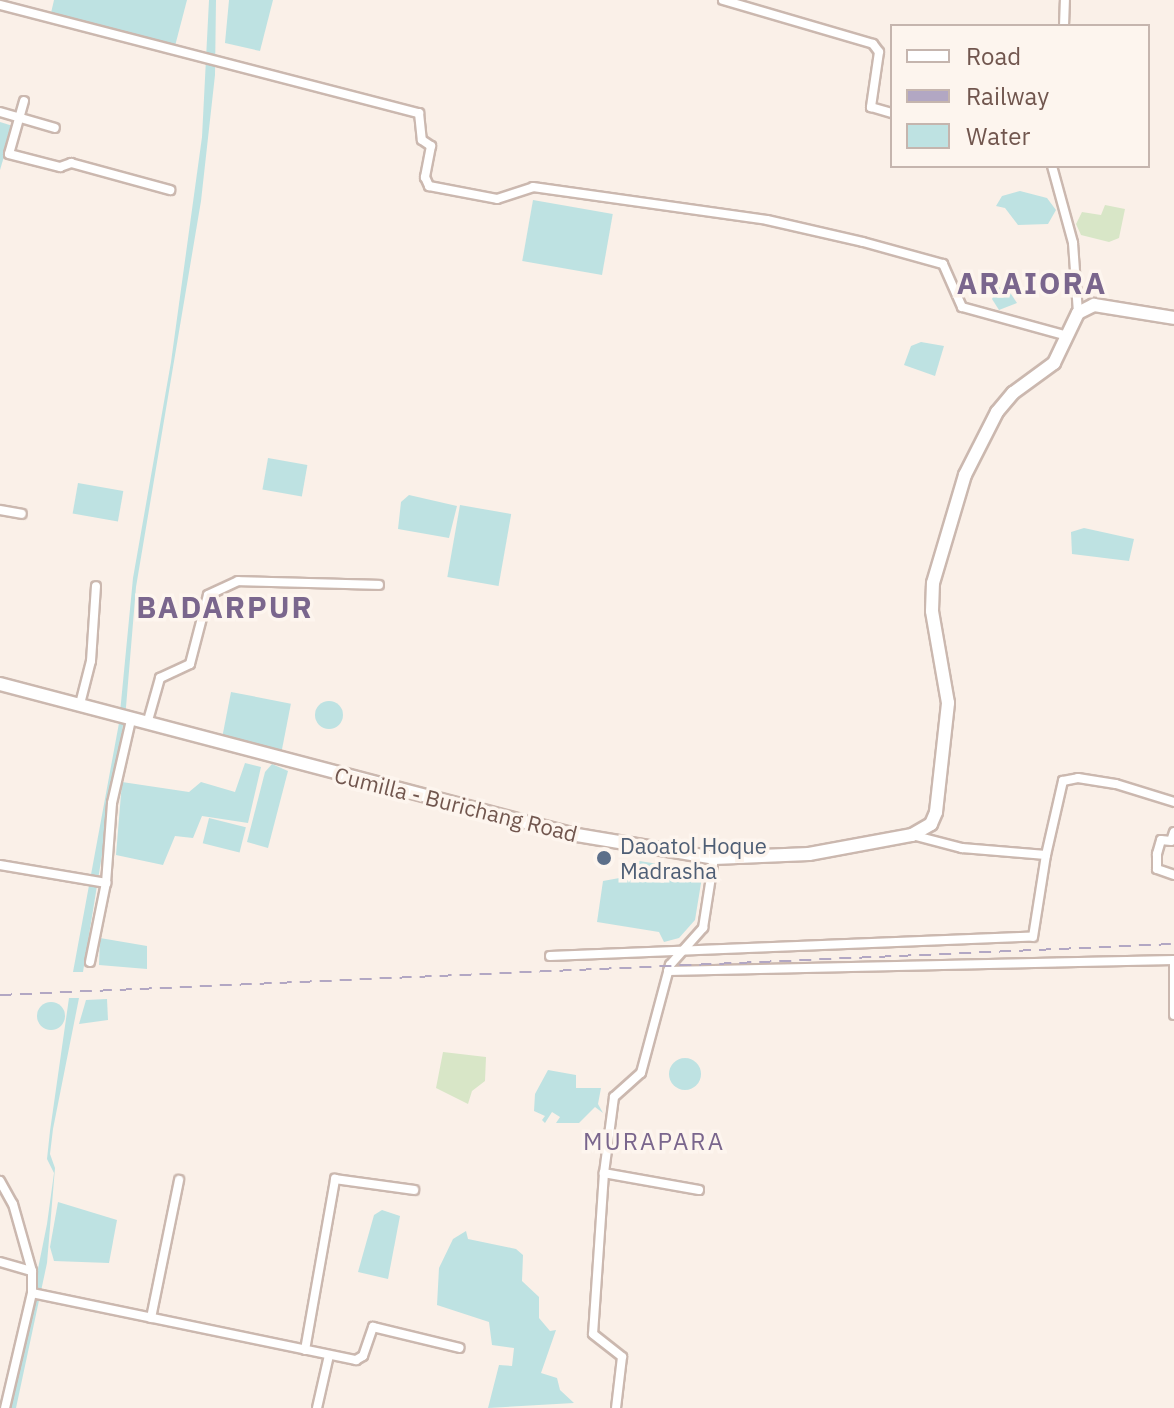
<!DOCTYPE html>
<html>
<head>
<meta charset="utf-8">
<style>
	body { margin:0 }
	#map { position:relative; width:1174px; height:1408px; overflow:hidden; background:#faf0e8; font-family:"IBM Plex Sans",sans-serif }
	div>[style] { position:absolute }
	.green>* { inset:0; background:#d8e6c7 }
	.water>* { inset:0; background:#bee2e2; transform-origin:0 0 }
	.round { border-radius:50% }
	.roads { filter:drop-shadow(2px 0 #cbb8af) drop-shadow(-2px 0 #cbb8af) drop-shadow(0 2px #cbb8af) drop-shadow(0 -2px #cbb8af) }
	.minor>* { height:8px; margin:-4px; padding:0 4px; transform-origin:4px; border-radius:4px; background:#fff }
	.secondary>* { height:12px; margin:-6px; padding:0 6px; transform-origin:6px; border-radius:6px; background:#fff }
	.rail>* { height:2px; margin-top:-1px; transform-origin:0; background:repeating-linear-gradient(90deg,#b2a7c3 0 12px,transparent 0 20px) }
	.dots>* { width:22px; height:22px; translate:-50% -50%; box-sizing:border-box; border:4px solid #fdf5ee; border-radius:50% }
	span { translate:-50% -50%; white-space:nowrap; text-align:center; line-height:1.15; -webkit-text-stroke:7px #fdf5ee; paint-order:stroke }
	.street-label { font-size:22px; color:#71564e }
	.service-label { font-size:22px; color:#4e5e75 }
	.left { translate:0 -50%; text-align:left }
	.neighbourhood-label { font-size:24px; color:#7a668d; letter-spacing:2px }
	.district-label { font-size:30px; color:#7a668d; font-weight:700; letter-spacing:2px }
	.legend { position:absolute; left:890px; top:24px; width:260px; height:144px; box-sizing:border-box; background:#fdf5ee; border:2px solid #c5b5ae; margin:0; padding:10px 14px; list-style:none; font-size:24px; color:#71564e }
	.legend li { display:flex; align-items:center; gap:16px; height:40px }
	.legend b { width:40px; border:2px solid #c5b5ae }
</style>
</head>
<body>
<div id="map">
	<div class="green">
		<i style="clip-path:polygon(1105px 205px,1125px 209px,1119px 238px,1109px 242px,1081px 235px,1076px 224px,1082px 212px,1101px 215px)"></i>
		<i style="clip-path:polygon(443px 1052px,486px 1057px,485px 1081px,472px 1091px,468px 1104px,436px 1088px)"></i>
	</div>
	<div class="water">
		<i style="clip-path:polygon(54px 0,187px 0,175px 46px,51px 13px)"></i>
		<i style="clip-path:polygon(209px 0,216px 0,215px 75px,201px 201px,136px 587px,126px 707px,83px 972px,73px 972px,119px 723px,133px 578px,171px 362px,202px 137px)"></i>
		<i style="clip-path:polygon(229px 0,273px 0,260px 51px,225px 43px)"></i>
		<i style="clip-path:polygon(0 122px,13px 126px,0 170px)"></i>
		<i style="clip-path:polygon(1020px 191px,1047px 198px,1056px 210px,1048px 224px,1018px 225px,1005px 208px,996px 206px,1002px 196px)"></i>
		<i style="left:533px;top:200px;width:81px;height:62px;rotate:10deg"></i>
		<i style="clip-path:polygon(998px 287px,1009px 291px,1017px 303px,999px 310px,992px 299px)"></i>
		<i style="clip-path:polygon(921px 342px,944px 346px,935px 376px,904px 365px,911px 346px)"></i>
		<i style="left:268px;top:458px;width:40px;height:32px;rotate:10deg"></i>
		<i style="left:78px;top:483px;width:46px;height:31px;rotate:10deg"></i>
		<i style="clip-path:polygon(409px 495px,457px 506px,449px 538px,398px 529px,401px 502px)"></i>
		<i style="left:460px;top:505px;width:52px;height:73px;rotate:10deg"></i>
		<i style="clip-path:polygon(1084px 528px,1134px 539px,1129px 561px,1072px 554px,1071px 532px)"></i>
		<i style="left:231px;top:692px;width:61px;height:50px;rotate:11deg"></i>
		<i class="round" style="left:315px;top:701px;width:28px;height:28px"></i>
		<i style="clip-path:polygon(245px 763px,261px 767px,248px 823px,202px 816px,193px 838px,175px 836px,163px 865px,116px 855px,122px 782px,189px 792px,201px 782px,235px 792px)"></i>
		<i style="clip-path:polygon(272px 764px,288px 771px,268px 848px,247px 842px,265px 772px)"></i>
		<i style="left:209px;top:818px;width:38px;height:26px;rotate:14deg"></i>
		<i style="clip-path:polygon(633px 860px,703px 871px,695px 920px,679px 938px,664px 942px,659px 932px,597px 922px,603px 881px,625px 877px)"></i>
		<i style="clip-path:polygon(100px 938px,147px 946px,147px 969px,99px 965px)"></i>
		<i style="clip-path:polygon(69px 998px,79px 998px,53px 1129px,50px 1154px,55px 1168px,47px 1263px,16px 1408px,10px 1408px,47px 1224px,54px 1173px,47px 1159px,50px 1131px)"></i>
		<i style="clip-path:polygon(107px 999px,108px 1020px,79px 1024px,86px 1000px)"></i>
		<i class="round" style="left:37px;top:1002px;width:28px;height:28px"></i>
		<i class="round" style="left:669px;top:1058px;width:32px;height:32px"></i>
		<i style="clip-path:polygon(548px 1070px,576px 1075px,576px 1088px,601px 1088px,598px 1104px,603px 1113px,595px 1107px,579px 1123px,556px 1123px,560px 1117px,552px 1112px,545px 1123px,542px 1120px,545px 1116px,534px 1111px,535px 1094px)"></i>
		<i style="clip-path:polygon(58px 1202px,117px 1220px,109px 1263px,54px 1261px,50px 1247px)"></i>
		<i style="clip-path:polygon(382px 1210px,400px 1216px,388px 1279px,358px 1272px,374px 1215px)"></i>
		<i style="clip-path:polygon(466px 1231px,468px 1239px,516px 1249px,523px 1255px,522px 1281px,539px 1297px,539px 1318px,550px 1331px,556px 1330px,541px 1373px,557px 1378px,560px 1390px,574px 1403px,488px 1408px,499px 1365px,512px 1366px,514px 1348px,492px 1345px,489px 1322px,437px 1305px,439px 1268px,453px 1239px)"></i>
	</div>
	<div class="roads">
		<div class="minor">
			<i style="left:723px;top:0;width:156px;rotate:16.3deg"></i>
			<i style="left:873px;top:44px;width:10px;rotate:53deg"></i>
			<i style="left:879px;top:52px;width:56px;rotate:98.3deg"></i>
			<i style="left:871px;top:107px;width:22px;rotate:16deg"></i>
			<i style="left:0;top:5px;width:433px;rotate:14.5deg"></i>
			<i style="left:419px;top:113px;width:27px;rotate:84deg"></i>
			<i style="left:422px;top:140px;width:11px;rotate:34deg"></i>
			<i style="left:431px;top:146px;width:32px;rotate:101deg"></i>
			<i style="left:425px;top:177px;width:10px;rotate:66deg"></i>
			<i style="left:429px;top:186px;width:69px;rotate:10.8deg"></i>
			<i style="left:497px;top:199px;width:38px;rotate:-18deg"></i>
			<i style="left:533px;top:187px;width:236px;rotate:8deg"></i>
			<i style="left:767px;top:220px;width:98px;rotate:12.9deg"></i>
			<i style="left:863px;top:242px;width:83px;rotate:15.4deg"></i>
			<i style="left:943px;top:264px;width:47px;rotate:66.2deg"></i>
			<i style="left:962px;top:307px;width:110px;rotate:15.3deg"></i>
			<i style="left:1064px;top:26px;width:26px;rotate:-88deg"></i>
			<i style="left:24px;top:101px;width:55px;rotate:105.8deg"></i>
			<i style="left:9px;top:154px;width:53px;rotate:14.3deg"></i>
			<i style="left:60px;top:167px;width:12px;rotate:-20deg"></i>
			<i style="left:71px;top:163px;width:103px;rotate:15.3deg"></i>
			<i style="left:0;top:112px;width:57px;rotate:16.2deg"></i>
			<i style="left:1052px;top:166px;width:80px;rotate:74.7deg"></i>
			<i style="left:1073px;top:243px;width:70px;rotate:85.9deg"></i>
			<i style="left:0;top:510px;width:22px;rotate:10deg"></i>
			<i style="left:80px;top:704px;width:44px;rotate:-75.7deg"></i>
			<i style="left:91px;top:661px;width:75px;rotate:-86.2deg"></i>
			<i style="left:147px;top:724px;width:48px;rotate:-74.2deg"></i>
			<i style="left:160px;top:678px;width:33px;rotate:-25deg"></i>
			<i style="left:190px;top:664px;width:71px;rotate:-75.4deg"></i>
			<i style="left:208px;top:595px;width:33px;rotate:-25deg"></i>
			<i style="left:238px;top:581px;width:141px;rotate:1.6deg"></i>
			<i style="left:1174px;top:832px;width:9px;rotate:108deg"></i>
			<i style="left:1171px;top:841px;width:10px;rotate:-174deg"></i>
			<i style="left:1161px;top:840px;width:15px;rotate:106deg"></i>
			<i style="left:1157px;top:854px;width:15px;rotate:90deg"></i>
			<i style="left:1157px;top:869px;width:18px;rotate:19deg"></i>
			<i style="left:912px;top:835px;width:52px;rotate:14.6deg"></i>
			<i style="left:962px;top:848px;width:84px;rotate:4.8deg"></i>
			<i style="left:1046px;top:855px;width:76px;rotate:-77.1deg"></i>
			<i style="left:1063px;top:781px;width:15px;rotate:-11deg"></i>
			<i style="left:1078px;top:778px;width:38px;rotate:9deg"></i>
			<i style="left:1116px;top:784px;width:61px;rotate:17.2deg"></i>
			<i style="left:0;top:865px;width:108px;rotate:9.6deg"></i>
			<i style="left:550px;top:956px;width:483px;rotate:-2.3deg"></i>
			<i style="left:1033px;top:937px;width:83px;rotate:-81deg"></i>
			<i style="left:90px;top:962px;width:81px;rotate:-78.6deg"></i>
			<i style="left:106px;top:883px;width:80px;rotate:-85.7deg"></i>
			<i style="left:112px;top:803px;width:85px;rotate:-77.1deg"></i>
			<i style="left:668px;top:971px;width:506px;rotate:-1.25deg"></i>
			<i style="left:1174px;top:960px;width:55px;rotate:90deg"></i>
			<i style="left:604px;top:1173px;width:161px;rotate:93.9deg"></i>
			<i style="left:593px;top:1334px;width:37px;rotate:38deg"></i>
			<i style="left:622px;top:1357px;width:51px;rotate:96.7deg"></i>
			<i style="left:0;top:1181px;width:26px;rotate:61deg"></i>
			<i style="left:13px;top:1204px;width:70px;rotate:74.2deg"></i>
			<i style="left:32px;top:1271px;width:22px;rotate:90deg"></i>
			<i style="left:32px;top:1293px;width:118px;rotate:103.2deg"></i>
			<i style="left:699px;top:1190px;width:97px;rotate:-169.9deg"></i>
			<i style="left:604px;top:1173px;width:77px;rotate:-82.5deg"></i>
			<i style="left:614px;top:1097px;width:36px;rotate:-42deg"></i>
			<i style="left:641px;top:1073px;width:112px;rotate:-75deg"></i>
			<i style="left:670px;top:965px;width:50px;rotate:-48.3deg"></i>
			<i style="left:703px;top:928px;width:71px;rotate:-81.1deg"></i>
			<i style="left:0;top:1262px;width:33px;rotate:16deg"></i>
			<i style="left:32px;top:1293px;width:331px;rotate:11.7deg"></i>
			<i style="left:356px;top:1360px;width:8px;rotate:-30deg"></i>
			<i style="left:363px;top:1356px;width:31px;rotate:-71deg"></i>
			<i style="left:373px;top:1327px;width:89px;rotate:13.6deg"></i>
			<i style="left:151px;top:1318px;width:141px;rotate:-78.5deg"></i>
			<i style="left:305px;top:1350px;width:174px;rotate:-80deg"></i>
			<i style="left:335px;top:1179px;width:80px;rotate:7.9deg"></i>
			<i style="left:317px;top:1408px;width:54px;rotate:-77.2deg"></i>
		</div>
		<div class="secondary">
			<i style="left:0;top:684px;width:590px;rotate:14.72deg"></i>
			<i style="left:571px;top:834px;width:145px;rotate:9.5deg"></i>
			<i style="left:714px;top:858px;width:95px;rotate:-2.4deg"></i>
			<i style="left:809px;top:854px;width:105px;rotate:-10.5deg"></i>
			<i style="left:912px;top:835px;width:22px;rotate:-30deg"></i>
			<i style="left:931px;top:824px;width:13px;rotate:-67deg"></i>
			<i style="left:936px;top:812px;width:110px;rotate:-83.7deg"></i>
			<i style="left:948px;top:703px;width:93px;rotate:-99.9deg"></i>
			<i style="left:932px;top:611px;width:28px;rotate:-88deg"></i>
			<i style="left:933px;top:583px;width:113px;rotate:-73.5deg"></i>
			<i style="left:965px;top:475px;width:71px;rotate:-63.1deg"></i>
			<i style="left:997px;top:412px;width:25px;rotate:-50deg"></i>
			<i style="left:1013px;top:393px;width:51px;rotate:-36.2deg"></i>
			<i style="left:1054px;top:363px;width:55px;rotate:-64.4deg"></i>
			<i style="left:1078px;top:313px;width:18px;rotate:-27deg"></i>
			<i style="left:1094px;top:305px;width:81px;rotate:9.2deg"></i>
		</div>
	</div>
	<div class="rail">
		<i style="left:0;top:995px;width:1175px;rotate:-2.49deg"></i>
	</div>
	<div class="dots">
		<i style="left:604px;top:858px;background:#5c6f8a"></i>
	</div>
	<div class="street-label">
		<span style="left:456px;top:804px;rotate:14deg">Cumilla - Burichang Road</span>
	</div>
	<div class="service-label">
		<span class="left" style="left:620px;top:858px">Daoatol Hoque<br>Madrasha</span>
	</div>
	<div class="neighbourhood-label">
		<span style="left:654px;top:1142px">MURAPARA</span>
	</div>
	<div class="district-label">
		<span style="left:1032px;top:283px">ARAIORA</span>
		<span style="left:225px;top:607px">BADARPUR</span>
	</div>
	<ul class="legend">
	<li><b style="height:10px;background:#fff"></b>Road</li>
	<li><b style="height:10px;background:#b2a7c3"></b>Railway</li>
	<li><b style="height:22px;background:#bee2e2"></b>Water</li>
	</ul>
</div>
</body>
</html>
